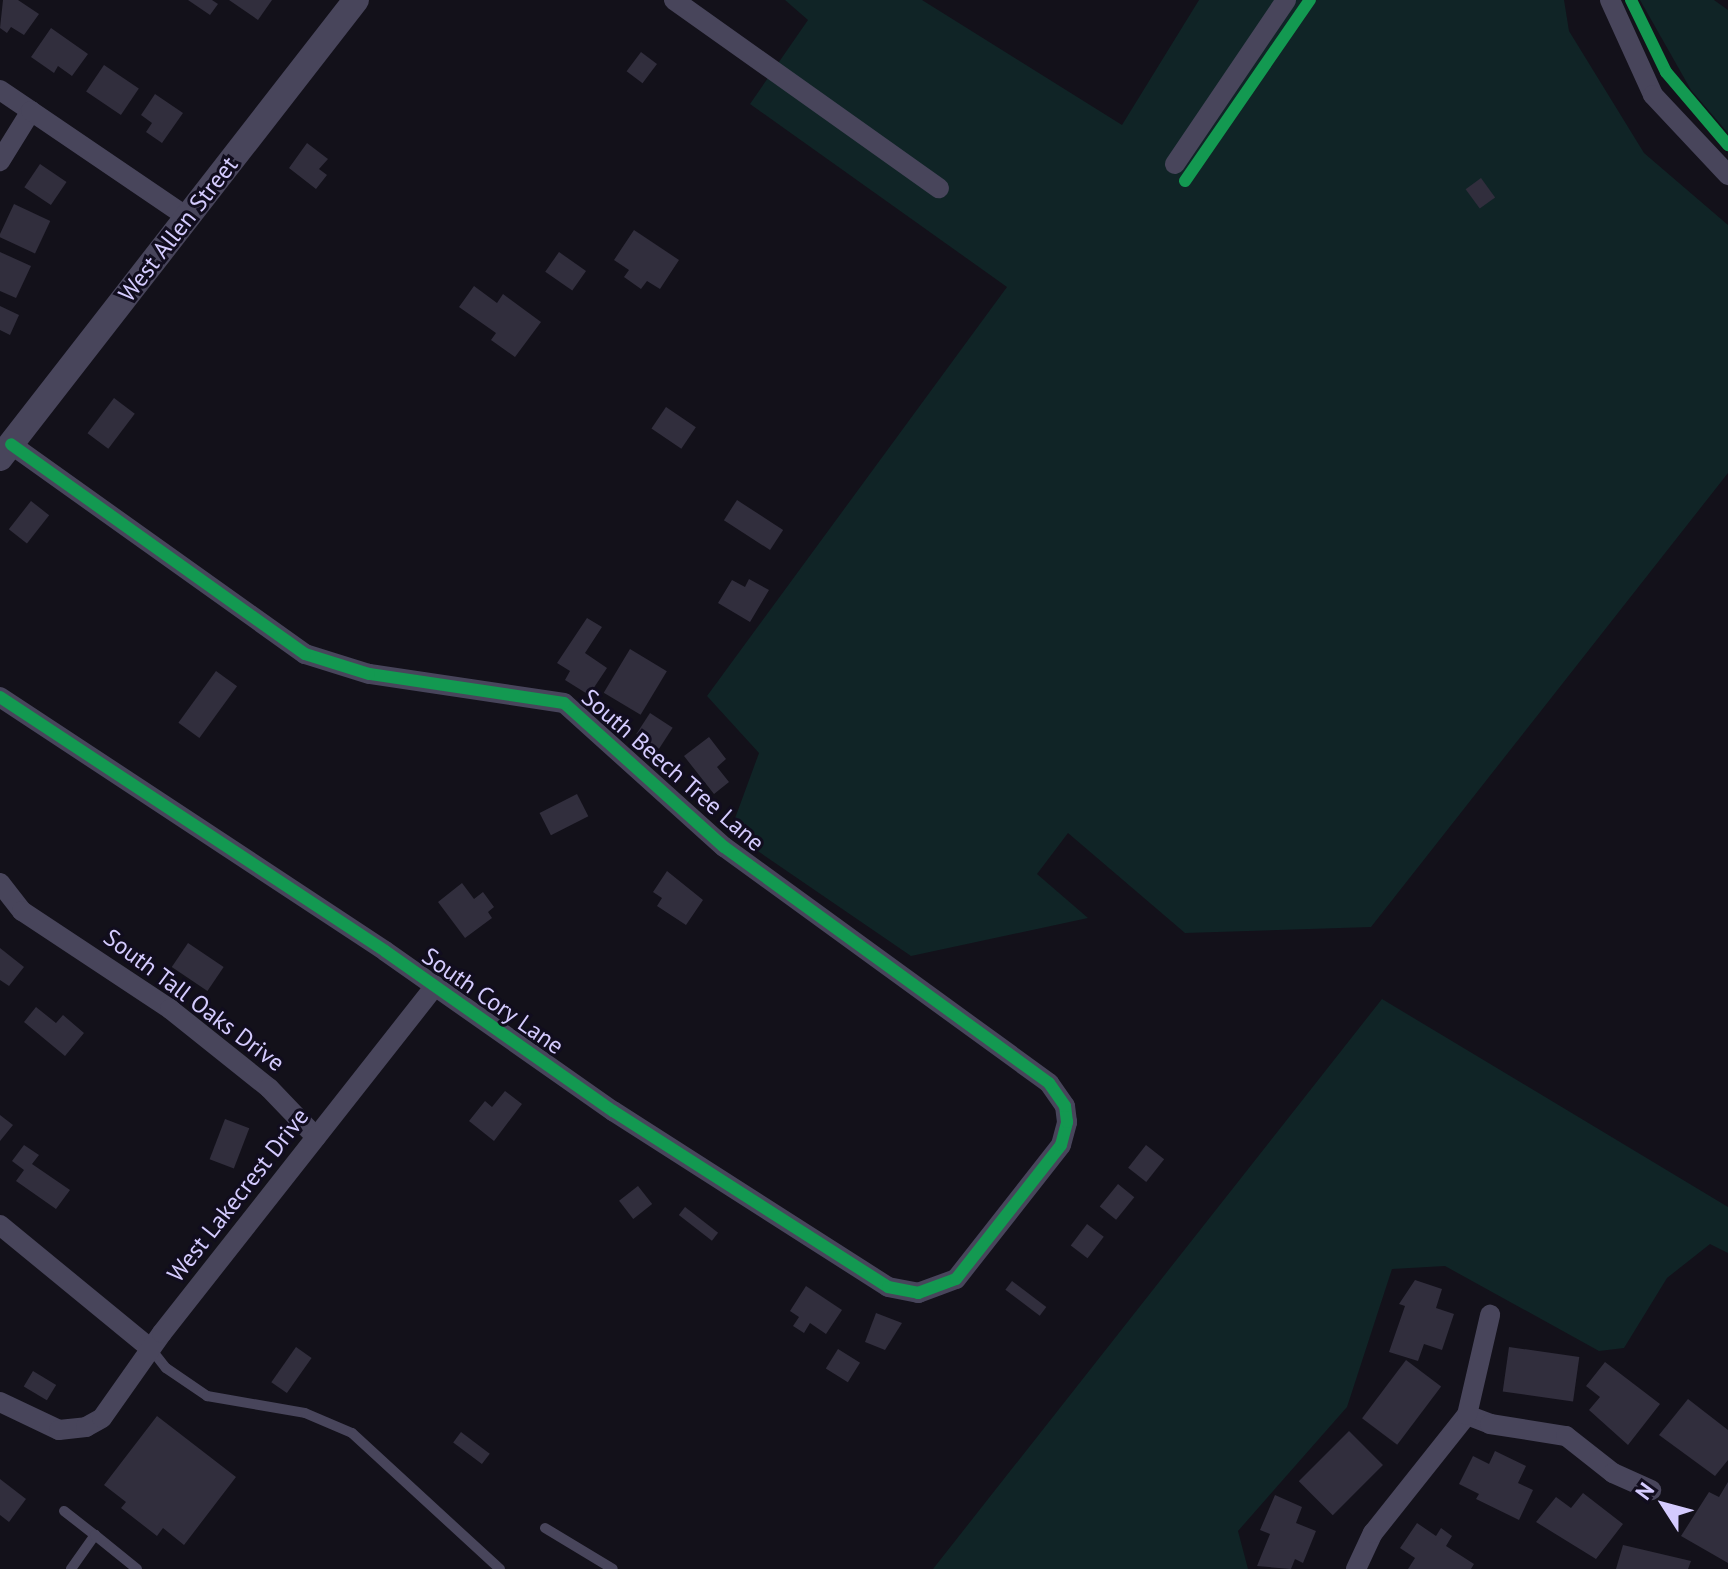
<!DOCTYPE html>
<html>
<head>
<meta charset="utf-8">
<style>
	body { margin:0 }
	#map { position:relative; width:1728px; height:1569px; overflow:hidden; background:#13111a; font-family:"PT Sans",sans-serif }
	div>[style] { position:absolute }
	.green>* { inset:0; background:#102426 }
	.building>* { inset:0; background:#312e3d; transform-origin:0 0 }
	.service>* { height:10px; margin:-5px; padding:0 5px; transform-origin:5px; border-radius:5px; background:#48455b }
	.minor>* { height:20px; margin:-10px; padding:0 10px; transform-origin:10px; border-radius:10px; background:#48455b }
	.tertiary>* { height:26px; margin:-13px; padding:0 13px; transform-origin:13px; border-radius:13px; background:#48455b }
	.cycleway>* { height:12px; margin:-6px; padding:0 6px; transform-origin:6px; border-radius:6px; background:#139951 }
	span { translate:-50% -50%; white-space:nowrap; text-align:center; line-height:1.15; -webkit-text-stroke:6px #110d1e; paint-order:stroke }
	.street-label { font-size:24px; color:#d4cbfe }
	.north { position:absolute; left:1624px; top:1465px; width:80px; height:80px; -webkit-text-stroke:6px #110d1e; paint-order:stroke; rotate:306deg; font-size:22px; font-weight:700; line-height:32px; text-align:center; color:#d4cbfe }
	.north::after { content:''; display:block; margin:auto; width:28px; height:36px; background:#d4cbfe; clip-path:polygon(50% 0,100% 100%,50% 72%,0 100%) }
</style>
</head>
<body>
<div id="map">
	<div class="green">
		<i style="clip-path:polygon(785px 0,922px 0,1122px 125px,1199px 0,1564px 0,1569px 31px,1644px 153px,1728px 225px,1728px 473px,1371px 927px,1185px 933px,1068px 833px,1037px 874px,1088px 918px,911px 956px,730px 832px,759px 753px,707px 696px,1007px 287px,750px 104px,808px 20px)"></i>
		<i style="clip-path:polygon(1640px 0,1714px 0,1728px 10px,1728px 133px,1691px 90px)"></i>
		<i style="clip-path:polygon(1382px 999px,1728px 1207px,1728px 1253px,1710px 1244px,1667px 1278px,1624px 1348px,1599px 1351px,1445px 1266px,1392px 1269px,1347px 1407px,1238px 1531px,1248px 1569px,933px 1569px)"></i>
	</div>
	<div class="building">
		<i style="clip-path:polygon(3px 0,18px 0,39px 14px,24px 35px,11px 27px,7px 33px,0 28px)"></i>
		<i style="clip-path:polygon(188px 0,212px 0,218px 4px,210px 15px)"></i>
		<i style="clip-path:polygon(229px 0,272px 0,258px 20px)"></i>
		<i style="clip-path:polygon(51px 28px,88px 54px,72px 76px,58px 66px,54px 73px,31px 57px)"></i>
		<i style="left:641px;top:52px;width:20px;height:24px;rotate:37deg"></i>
		<i style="left:104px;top:65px;width:42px;height:32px;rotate:34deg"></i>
		<i style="clip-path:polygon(155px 94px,183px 113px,162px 143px,146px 132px,152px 123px,141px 115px)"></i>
		<i style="clip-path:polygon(307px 143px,328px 159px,319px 169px,327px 175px,316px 189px,289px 168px)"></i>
		<i style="left:40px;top:164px;width:32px;height:28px;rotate:34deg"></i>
		<i style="left:1481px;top:178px;width:24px;height:19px;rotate:54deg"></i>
		<i style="left:14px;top:204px;width:40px;height:36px;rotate:25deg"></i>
		<i style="clip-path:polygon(634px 230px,679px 260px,660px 289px,647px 281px,641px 289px,624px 277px,629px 270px,614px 260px)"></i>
		<i style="clip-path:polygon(0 252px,31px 266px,16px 298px,0 291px)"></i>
		<i style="left:559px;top:252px;width:33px;height:24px;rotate:35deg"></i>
		<i style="clip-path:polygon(474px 286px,497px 303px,503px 294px,541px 322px,515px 357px,491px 340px,496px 333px,459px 307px)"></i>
		<i style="clip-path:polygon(0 306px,19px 315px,10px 335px,0 330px)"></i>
		<i style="left:114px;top:398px;width:26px;height:44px;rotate:37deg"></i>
		<i style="left:666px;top:407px;width:36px;height:26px;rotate:34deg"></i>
		<i style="left:737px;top:500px;width:55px;height:24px;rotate:33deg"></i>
		<i style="left:31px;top:501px;width:23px;height:36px;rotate:38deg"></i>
		<i style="clip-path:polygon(749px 579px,769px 590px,750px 622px,718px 603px,732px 580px,745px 587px)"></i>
		<i style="clip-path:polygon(587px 618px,602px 627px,585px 653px,607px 668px,589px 695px,565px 680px,570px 671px,557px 663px)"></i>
		<i style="left:630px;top:649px;width:43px;height:51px;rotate:31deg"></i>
		<i style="left:216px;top:671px;width:26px;height:64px;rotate:36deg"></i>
		<i style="left:650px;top:713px;width:27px;height:25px;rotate:33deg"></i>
		<i style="clip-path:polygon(709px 737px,726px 759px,717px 767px,729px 782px,714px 794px,684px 756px)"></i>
		<i style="left:577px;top:794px;width:25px;height:42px;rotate:63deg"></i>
		<i style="clip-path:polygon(667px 871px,703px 900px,686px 925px,657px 906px,662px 898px,653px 892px)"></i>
		<i style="clip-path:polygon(462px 883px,474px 899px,483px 892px,494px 907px,488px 912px,492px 918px,465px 938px,438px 902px)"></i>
		<i style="left:188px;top:943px;width:43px;height:29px;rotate:34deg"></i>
		<i style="clip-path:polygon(0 948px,24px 967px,9px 986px,0 980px)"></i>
		<i style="clip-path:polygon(36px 1007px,56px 1023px,63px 1015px,84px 1033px,65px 1056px,24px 1022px)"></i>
		<i style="clip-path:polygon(505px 1091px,522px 1104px,494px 1141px,469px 1121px,485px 1101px,492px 1107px)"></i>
		<i style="clip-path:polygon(0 1115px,13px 1125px,0 1141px)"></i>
		<i style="left:225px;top:1119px;width:26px;height:43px;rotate:21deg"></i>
		<i style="clip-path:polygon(24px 1145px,39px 1155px,32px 1164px,70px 1190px,56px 1209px,16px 1181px,24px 1170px,12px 1161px)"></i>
		<i style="left:1146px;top:1145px;width:23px;height:29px;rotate:38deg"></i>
		<i style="left:1118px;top:1184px;width:21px;height:29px;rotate:39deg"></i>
		<i style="left:638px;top:1186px;width:23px;height:24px;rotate:52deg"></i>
		<i style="left:685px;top:1207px;width:42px;height:10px;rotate:38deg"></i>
		<i style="left:1087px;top:1224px;width:21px;height:27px;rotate:37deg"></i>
		<i style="clip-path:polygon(1415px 1280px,1442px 1289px,1436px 1308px,1454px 1314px,1442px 1350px,1424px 1344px,1418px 1361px,1389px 1352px,1405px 1306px,1399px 1304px)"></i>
		<i style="left:1012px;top:1281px;width:43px;height:11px;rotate:37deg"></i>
		<i style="clip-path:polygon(806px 1286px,842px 1310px,826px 1334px,810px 1323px,804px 1333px,793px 1326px,799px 1317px,790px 1311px)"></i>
		<i style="clip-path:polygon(876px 1313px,902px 1323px,885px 1350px,865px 1342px)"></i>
		<i style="left:296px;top:1347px;width:19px;height:43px;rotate:35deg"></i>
		<i style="left:1509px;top:1347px;width:71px;height:45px;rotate:8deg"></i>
		<i style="left:838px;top:1349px;width:26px;height:23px;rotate:32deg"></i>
		<i style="left:1406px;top:1360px;width:44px;height:73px;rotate:37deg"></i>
		<i style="clip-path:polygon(1605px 1362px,1660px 1404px,1628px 1445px,1589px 1410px,1600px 1397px,1586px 1386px)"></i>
		<i style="left:33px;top:1371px;width:27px;height:18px;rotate:31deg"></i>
		<i style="clip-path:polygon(1688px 1399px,1728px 1430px,1728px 1460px,1715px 1476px,1659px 1435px)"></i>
		<i style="clip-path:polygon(157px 1416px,236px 1477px,184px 1545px,163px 1528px,157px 1536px,121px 1508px,126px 1502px,104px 1485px)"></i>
		<i style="left:1349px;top:1431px;width:48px;height:71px;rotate:45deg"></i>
		<i style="left:461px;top:1432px;width:36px;height:13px;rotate:37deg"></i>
		<i style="clip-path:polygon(1495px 1451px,1526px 1466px,1518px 1483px,1533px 1490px,1519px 1520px,1476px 1499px,1479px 1494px,1459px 1484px,1473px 1456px,1489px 1464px)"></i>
		<i style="clip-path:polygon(0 1479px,26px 1499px,9px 1522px,0 1515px)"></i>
		<i style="clip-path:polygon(1728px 1482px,1728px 1563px,1681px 1536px,1709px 1492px,1719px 1497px)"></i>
		<i style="clip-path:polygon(1583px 1493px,1623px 1524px,1596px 1559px,1536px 1522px,1556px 1497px,1571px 1508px)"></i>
		<i style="clip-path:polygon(1275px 1495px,1302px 1507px,1296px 1523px,1316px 1531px,1303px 1563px,1295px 1559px,1291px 1569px,1257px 1566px,1270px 1534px,1260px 1530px)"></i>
		<i style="clip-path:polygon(1417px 1523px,1436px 1536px,1441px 1528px,1452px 1536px,1446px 1546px,1474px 1564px,1471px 1569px,1408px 1569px,1415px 1558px,1400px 1548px)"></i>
		<i style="clip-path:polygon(1623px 1545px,1691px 1561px,1688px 1569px,1616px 1569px)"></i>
	</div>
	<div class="service">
		<i style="left:151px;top:1349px;width:24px;rotate:52deg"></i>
		<i style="left:166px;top:1368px;width:50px;rotate:34.3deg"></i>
		<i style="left:207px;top:1396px;width:99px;rotate:9.8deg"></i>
		<i style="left:305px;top:1413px;width:51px;rotate:23.1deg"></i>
		<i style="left:352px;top:1433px;width:201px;rotate:42.6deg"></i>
		<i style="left:64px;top:1511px;width:39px;rotate:38deg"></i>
		<i style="left:545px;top:1528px;width:79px;rotate:31.1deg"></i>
		<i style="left:71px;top:1569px;width:42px;rotate:-54.8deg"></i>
		<i style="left:95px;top:1535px;width:54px;rotate:39deg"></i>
	</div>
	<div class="minor">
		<i style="left:674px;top:0;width:325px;rotate:35.4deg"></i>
		<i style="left:1610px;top:0;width:104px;rotate:65.6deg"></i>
		<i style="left:1653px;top:95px;width:110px;rotate:46.8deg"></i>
		<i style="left:0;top:90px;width:37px;rotate:34deg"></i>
		<i style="left:31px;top:111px;width:59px;rotate:121.8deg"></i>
		<i style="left:31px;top:111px;width:189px;rotate:34.2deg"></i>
		<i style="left:1175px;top:164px;width:198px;rotate:-55.9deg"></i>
		<i style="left:0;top:697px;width:461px;rotate:33.4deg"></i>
		<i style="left:385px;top:951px;width:279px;rotate:35.1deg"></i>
		<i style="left:613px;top:1111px;width:326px;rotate:32.6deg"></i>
		<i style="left:888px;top:1287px;width:31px;rotate:11deg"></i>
		<i style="left:918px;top:1293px;width:40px;rotate:-20.2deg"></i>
		<i style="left:956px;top:1279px;width:170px;rotate:-51.9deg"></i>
		<i style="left:1061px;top:1145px;width:24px;rotate:-75deg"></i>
		<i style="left:1067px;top:1122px;width:16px;rotate:-97deg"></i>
		<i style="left:1065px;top:1106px;width:28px;rotate:-125deg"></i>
		<i style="left:1049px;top:1083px;width:402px;rotate:-144deg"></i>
		<i style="left:724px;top:847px;width:215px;rotate:-138deg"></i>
		<i style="left:564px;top:703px;width:197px;rotate:-171.5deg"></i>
		<i style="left:369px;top:674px;width:67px;rotate:-162.6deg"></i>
		<i style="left:305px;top:654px;width:361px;rotate:-144.5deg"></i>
		<i style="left:0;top:883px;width:36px;rotate:52deg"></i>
		<i style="left:22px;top:911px;width:178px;rotate:33.5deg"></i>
		<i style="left:170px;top:1009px;width:127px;rotate:38.6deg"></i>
		<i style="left:269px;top:1088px;width:68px;rotate:46.2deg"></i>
		<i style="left:0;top:1225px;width:195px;rotate:39.4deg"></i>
		<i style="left:0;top:1402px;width:65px;rotate:25.4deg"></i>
		<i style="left:59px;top:1430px;width:27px;rotate:-6deg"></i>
		<i style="left:86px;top:1427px;width:18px;rotate:-29deg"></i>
		<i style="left:102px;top:1418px;width:104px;rotate:-54.8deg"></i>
		<i style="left:162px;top:1333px;width:442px;rotate:-51.8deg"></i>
		<i style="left:1467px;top:1415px;width:25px;rotate:21deg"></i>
		<i style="left:1490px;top:1424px;width:77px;rotate:9deg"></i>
		<i style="left:1566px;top:1436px;width:60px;rotate:38.2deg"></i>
		<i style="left:1613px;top:1473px;width:42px;rotate:24.1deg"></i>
		<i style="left:1356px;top:1569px;width:40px;rotate:-65deg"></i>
		<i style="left:1373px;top:1533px;width:151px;rotate:-51.5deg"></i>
		<i style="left:1467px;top:1415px;width:103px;rotate:-77deg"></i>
	</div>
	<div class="tertiary">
		<i style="left:0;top:458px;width:580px;rotate:-52.14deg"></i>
	</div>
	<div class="cycleway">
		<i style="left:1631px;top:0;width:80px;rotate:64.1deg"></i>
		<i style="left:1666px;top:72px;width:96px;rotate:49.7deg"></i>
		<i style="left:1185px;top:181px;width:220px;rotate:-55.4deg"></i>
		<i style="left:0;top:697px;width:461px;rotate:33.4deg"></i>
		<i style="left:385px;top:951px;width:279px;rotate:35.1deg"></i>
		<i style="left:613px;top:1111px;width:326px;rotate:32.6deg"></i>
		<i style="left:888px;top:1287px;width:31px;rotate:11deg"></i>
		<i style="left:918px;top:1293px;width:40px;rotate:-20.2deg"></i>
		<i style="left:956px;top:1279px;width:170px;rotate:-51.9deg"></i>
		<i style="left:1061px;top:1145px;width:24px;rotate:-75deg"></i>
		<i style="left:1067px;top:1122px;width:16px;rotate:-97deg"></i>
		<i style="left:1065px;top:1106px;width:28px;rotate:-125deg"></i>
		<i style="left:1049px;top:1083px;width:402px;rotate:-144deg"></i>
		<i style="left:724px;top:847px;width:215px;rotate:-138deg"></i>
		<i style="left:564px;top:703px;width:197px;rotate:-171.5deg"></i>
		<i style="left:369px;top:674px;width:67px;rotate:-162.6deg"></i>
		<i style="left:305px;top:654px;width:361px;rotate:-144.5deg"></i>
	</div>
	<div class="street-label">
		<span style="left:178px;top:229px;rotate:-52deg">West Allen Street</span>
		<span style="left:673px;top:770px;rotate:41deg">South Beech Tree Lane</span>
		<span style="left:194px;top:1000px;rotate:37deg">South Tall Oaks Drive</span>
		<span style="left:493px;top:1001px;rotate:35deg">South Cory Lane</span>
		<span style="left:238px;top:1195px;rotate:-52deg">West Lakecrest Drive</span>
	</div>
	<div class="north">N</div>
</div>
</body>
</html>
